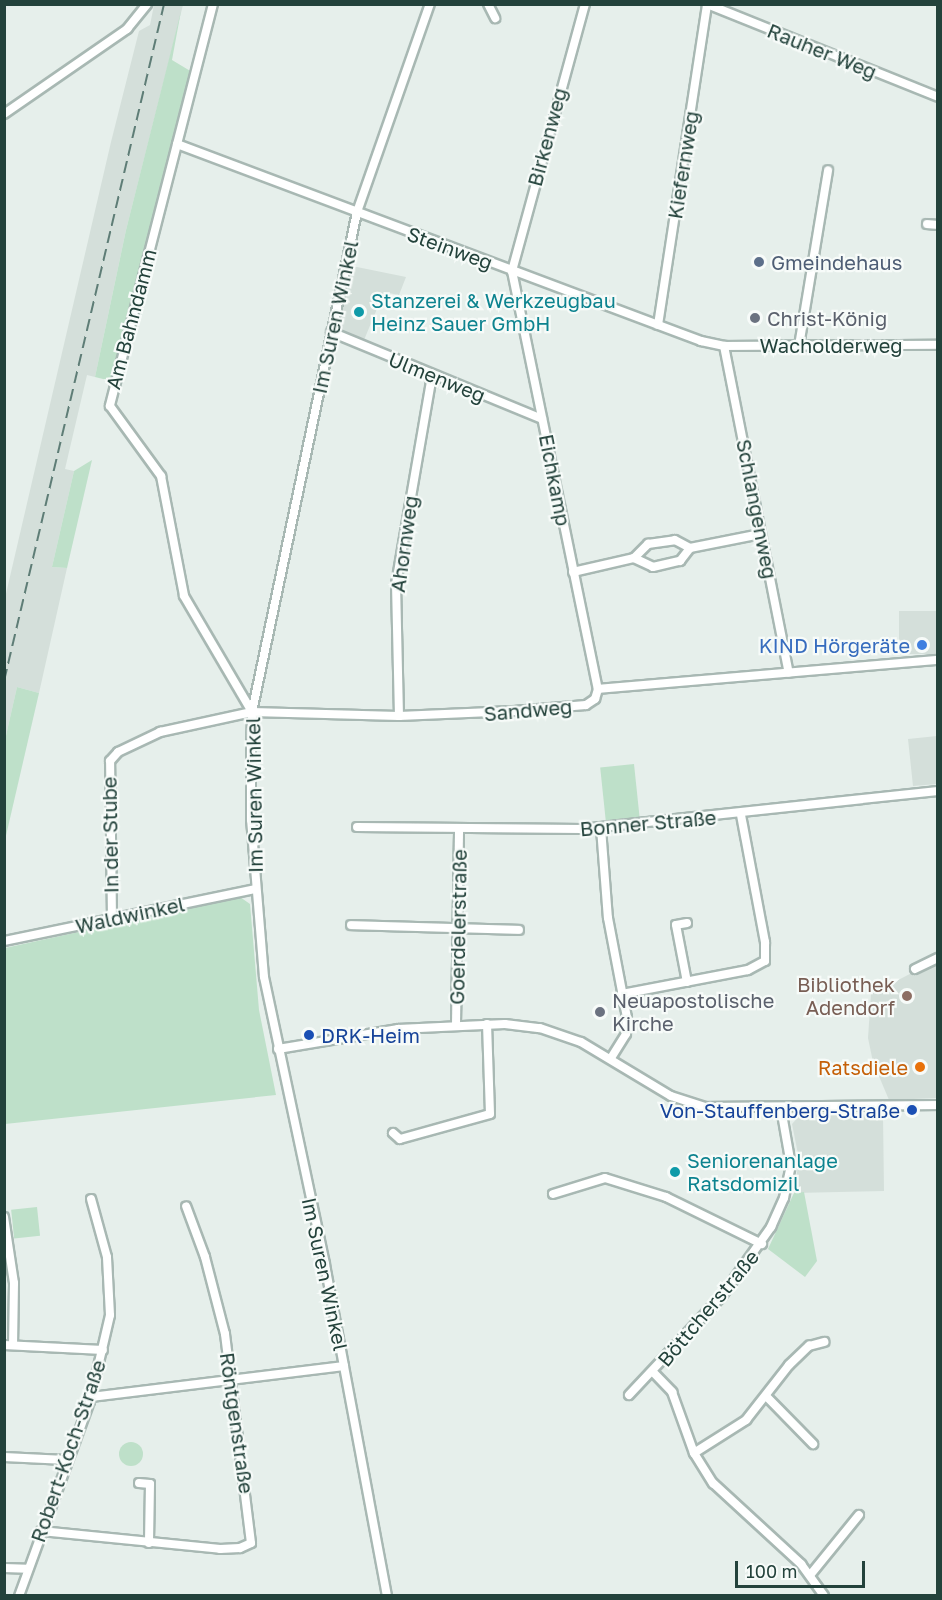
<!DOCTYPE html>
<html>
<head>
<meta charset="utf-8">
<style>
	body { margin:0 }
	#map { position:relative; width:942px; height:1600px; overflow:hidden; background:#e6efeb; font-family:"Golos Text",sans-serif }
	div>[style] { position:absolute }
	.built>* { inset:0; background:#d4dfda; transform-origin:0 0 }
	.green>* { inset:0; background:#bee0c9; transform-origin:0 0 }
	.round { border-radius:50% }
	.roads { filter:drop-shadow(2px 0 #a8b8b3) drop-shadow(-2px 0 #a8b8b3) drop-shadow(0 2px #a8b8b3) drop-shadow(0 -2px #a8b8b3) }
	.street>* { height:8px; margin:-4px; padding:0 4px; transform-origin:4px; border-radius:4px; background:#fff }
	.rail>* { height:2px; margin-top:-1px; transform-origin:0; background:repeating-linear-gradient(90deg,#5e7d76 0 12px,transparent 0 18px) }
	.dots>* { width:16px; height:16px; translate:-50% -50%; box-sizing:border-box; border:3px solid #f7fbf9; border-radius:50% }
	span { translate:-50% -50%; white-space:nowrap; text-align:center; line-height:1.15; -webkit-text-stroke:4.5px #f7fbf9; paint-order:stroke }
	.street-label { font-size:20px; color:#23423b }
	.service-label { font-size:20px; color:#4e5e75 }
	.left { translate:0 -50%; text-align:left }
	.culture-label { font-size:20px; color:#0d838f }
	.worship-label { font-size:20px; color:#5b616d }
	.shop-label { font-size:20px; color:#366cbe }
	.right { translate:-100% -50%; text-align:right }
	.education-label { font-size:20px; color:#785e54 }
	.transit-label { font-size:20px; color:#164399 }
	.food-label { font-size:20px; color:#c56008 }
	.frame { position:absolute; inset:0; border:6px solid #23423b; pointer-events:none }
	.scale { position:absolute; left:735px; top:1561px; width:130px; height:27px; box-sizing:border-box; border:3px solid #23423b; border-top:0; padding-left:8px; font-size:18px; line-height:21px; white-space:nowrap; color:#23423b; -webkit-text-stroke:4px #f7fbf9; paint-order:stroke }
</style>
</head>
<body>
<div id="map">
	<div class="built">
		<i style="clip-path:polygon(154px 5px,183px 5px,126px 230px,95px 377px,87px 375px,65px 469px,74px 471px,52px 567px,67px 568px,39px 693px,17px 687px,5px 740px,5px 598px,111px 142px,139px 31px,150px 25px)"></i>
		<i style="clip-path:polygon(352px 266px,406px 277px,399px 295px,384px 292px,364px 340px,342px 332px,338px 324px)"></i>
		<i style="left:937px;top:611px;width:43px;height:38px;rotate:90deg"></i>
		<i style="clip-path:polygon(937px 736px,937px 784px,913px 786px,908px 739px)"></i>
		<i style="clip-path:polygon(937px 960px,937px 1098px,889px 1100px,873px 1062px,868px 1038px,871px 994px)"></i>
		<i style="clip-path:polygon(802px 1113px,883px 1115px,884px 1191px,794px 1193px,799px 1159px,792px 1124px)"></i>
	</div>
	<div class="green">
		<i style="clip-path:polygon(181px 11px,172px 60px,192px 72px,111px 381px,95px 377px,126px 230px)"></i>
		<i style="clip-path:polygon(92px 460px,67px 568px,52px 567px,74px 471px)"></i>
		<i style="clip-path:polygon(17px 687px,39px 693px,5px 840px,5px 740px)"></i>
		<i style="left:634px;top:764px;width:55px;height:34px;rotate:84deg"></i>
		<i style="clip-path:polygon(240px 897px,250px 904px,259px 1010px,276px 1095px,5px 1124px,5px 948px)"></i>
		<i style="clip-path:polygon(804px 1192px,817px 1261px,805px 1277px,768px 1249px,794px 1193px)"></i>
		<i style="left:37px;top:1207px;width:29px;height:26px;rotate:84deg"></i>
		<i class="round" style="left:119px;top:1442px;width:24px;height:24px"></i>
	</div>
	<div class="roads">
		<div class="street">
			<i style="left:213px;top:4px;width:415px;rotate:104.4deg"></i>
			<i style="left:110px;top:406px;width:87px;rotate:53.9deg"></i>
			<i style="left:161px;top:476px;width:122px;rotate:79.1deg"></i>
			<i style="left:184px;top:596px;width:134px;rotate:59.6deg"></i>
			<i style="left:488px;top:4px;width:16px;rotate:63deg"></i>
			<i style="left:585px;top:4px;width:277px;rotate:105.3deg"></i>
			<i style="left:512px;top:271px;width:427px;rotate:78.4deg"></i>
			<i style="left:707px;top:4px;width:249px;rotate:21.9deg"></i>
			<i style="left:4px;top:114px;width:150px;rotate:-34.6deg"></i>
			<i style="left:127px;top:29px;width:32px;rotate:-51deg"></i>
			<i style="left:177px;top:144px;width:560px;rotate:20.6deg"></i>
			<i style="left:701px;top:341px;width:24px;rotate:12deg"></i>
			<i style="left:724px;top:346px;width:214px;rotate:-0.3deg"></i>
			<i style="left:927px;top:224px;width:11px;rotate:5deg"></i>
			<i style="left:658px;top:325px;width:324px;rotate:-81.3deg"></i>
			<i style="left:331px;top:332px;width:228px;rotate:22.4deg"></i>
			<i style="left:724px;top:346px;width:333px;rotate:78.8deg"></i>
			<i style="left:799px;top:346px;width:178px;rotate:-80.6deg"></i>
			<i style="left:634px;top:558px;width:21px;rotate:25deg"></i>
			<i style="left:653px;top:567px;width:28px;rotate:-13deg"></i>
			<i style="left:680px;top:561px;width:16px;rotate:-52deg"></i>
			<i style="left:573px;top:572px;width:63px;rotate:-12.9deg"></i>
			<i style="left:634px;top:558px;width:20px;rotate:-45deg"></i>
			<i style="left:648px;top:544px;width:27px;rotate:-8deg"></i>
			<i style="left:675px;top:540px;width:17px;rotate:28deg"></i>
			<i style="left:690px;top:548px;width:72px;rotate:-11.2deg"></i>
			<i style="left:399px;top:716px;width:132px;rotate:-91.3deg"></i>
			<i style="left:396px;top:584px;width:212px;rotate:-80.2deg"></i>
			<i style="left:357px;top:827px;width:225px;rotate:0.5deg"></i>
			<i style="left:582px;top:829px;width:358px;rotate:-6.1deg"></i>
			<i style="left:601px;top:828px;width:90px;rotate:85.6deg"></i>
			<i style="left:608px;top:918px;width:102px;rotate:79.2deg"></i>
			<i style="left:627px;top:1018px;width:16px;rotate:94deg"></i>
			<i style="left:626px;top:1034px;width:28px;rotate:122deg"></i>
			<i style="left:112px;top:918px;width:157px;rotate:-90.7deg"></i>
			<i style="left:110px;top:761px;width:12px;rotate:-48deg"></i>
			<i style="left:118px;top:752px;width:47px;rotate:-25.5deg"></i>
			<i style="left:160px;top:732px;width:94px;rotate:-12.3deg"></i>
			<i style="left:252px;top:712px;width:147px;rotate:1.6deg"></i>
			<i style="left:399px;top:716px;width:115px;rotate:-2.5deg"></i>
			<i style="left:514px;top:711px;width:72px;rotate:-4.8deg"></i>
			<i style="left:586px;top:705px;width:11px;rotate:-34deg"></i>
			<i style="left:595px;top:699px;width:10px;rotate:-73deg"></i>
			<i style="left:598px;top:689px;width:341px;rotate:-4.9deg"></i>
			<i style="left:687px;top:923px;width:11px;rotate:170deg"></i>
			<i style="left:676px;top:925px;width:58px;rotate:79.1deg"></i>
			<i style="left:351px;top:925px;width:168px;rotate:1.7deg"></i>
			<i style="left:4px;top:941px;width:257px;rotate:-11.7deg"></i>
			<i style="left:915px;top:969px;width:25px;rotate:-26deg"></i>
			<i style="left:622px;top:994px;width:128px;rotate:-10.8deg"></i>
			<i style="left:748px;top:970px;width:19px;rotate:-28deg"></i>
			<i style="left:765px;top:961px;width:19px;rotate:-90deg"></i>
			<i style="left:765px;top:942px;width:129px;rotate:-100.7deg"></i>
			<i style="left:456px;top:1024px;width:194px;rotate:-89.1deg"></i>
			<i style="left:278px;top:1049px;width:122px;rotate:-9.5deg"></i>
			<i style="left:398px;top:1029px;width:107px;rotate:-2.7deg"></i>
			<i style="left:505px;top:1024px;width:35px;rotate:7deg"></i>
			<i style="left:540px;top:1028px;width:43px;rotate:18.9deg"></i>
			<i style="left:581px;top:1042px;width:105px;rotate:31deg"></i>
			<i style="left:671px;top:1096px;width:36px;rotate:18deg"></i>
			<i style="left:705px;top:1107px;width:233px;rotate:-0.5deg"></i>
			<i style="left:393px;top:1133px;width:9px;rotate:41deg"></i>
			<i style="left:400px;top:1139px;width:93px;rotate:-15.5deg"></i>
			<i style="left:490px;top:1114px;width:90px;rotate:-91.9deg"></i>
			<i style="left:553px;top:1194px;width:54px;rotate:-17.1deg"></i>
			<i style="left:605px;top:1178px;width:64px;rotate:17.3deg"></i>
			<i style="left:666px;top:1197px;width:107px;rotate:26.1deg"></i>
			<i style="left:4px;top:1217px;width:67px;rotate:81.4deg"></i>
			<i style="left:14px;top:1283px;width:62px;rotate:90.9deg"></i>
			<i style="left:4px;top:1345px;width:99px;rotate:2.9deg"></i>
			<i style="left:653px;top:1372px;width:28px;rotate:46deg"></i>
			<i style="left:672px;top:1392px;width:65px;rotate:70.2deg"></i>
			<i style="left:694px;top:1453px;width:36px;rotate:58deg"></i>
			<i style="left:713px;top:1483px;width:120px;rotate:42.6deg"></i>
			<i style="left:801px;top:1564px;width:39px;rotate:54deg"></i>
			<i style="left:629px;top:1395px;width:136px;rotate:-46.8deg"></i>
			<i style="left:722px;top:1296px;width:85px;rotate:-54.6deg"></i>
			<i style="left:771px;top:1227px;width:32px;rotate:-66deg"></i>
			<i style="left:784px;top:1198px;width:34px;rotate:-78deg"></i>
			<i style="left:791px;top:1165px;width:58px;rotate:-100deg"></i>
			<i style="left:91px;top:1397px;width:255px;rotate:-7deg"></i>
			<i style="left:767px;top:1397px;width:66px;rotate:45.6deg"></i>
			<i style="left:694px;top:1453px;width:62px;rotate:-32.4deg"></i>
			<i style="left:746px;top:1420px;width:70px;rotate:-52deg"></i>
			<i style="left:789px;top:1365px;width:28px;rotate:-44deg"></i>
			<i style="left:809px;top:1346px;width:16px;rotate:-15deg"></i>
			<i style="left:4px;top:1457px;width:62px;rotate:2.8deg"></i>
			<i style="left:139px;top:1483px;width:11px;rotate:5deg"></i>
			<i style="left:150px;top:1484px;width:59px;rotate:91deg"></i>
			<i style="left:41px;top:1531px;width:180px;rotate:5.7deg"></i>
			<i style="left:220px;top:1549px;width:20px;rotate:-3deg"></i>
			<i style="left:240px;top:1548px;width:12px;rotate:-24deg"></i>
			<i style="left:251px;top:1543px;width:211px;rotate:-97.1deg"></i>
			<i style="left:225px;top:1334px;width:80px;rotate:-104.6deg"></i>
			<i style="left:205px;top:1257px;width:54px;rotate:-110.4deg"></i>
			<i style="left:4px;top:1568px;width:23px;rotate:2deg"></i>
			<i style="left:811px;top:1574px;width:76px;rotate:-50.9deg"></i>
			<i style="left:19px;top:1596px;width:208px;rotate:-70deg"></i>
			<i style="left:90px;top:1401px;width:88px;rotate:-76.9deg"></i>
			<i style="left:110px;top:1315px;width:58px;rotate:-93deg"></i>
			<i style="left:107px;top:1257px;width:60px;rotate:-105.4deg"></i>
			<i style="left:387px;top:1596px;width:338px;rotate:-100.6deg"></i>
			<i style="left:325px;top:1264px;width:293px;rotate:-102deg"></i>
			<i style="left:264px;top:977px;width:158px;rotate:-94.7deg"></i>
			<i style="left:251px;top:820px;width:73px;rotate:-90deg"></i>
			<i style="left:251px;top:747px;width:35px;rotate:-88deg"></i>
			<i style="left:252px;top:712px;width:511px;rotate:-78.14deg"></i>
			<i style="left:357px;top:212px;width:220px;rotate:-70.7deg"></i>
		</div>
	</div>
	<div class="rail">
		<i style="left:4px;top:681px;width:696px;rotate:-76.7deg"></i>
	</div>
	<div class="dots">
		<i style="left:759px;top:262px;background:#5c6f8a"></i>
		<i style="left:359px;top:312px;background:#0f9aa8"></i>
		<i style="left:755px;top:318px;background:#6b7280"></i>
		<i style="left:922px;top:645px;background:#3f7fe0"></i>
		<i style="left:907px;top:996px;background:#8d6e63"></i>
		<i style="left:600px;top:1012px;background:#6b7280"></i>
		<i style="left:309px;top:1035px;background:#1a4fb4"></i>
		<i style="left:920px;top:1067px;background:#e8710a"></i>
		<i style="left:912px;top:1110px;background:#1a4fb4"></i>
		<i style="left:675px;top:1172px;background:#0f9aa8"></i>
	</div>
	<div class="street-label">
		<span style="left:822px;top:51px;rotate:22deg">Rauher Weg</span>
		<span style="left:547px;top:137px;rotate:-75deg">Birkenweg</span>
		<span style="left:683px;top:165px;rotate:-81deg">Kiefernweg</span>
		<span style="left:450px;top:248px;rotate:20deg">Steinweg</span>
		<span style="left:335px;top:317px;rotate:-78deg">Im Suren Winkel</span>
		<span style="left:131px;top:319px;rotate:-75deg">Am Bahndamm</span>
		<span style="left:831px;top:345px">Wacholderweg</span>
		<span style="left:437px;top:377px;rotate:22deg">Ulmenweg</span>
		<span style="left:555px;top:480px;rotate:79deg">Eichkamp</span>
		<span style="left:757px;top:509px;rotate:79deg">Schlangenweg</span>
		<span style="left:404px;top:544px;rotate:-82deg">Ahornweg</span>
		<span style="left:528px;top:710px;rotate:-5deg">Sandweg</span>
		<span style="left:254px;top:795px;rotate:-91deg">Im Suren Winkel</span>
		<span style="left:648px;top:823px;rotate:-5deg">Bonner Straße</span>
		<span style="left:110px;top:835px;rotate:-91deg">In der Stube</span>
		<span style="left:130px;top:915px;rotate:-12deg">Waldwinkel</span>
		<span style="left:458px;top:927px;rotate:-89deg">Goerdelerstraße</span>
		<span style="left:325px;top:1274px;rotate:78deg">Im Suren Winkel</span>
		<span style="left:708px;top:1308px;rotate:-50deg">Böttcherstraße</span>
		<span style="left:237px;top:1423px;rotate:82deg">Röntgenstraße</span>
		<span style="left:68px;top:1451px;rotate:-71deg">Robert-Koch-Straße</span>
	</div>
	<div class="service-label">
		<span class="left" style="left:771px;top:262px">Gmeindehaus</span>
	</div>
	<div class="culture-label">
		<span class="left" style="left:371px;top:312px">Stanzerei &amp; Werkzeugbau<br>Heinz Sauer GmbH</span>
		<span class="left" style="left:687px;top:1172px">Seniorenanlage<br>Ratsdomizil</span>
	</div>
	<div class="worship-label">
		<span class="left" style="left:767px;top:318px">Christ-König</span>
		<span class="left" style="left:612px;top:1012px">Neuapostolische<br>Kirche</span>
	</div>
	<div class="shop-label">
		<span class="right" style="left:910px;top:645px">KIND Hörgeräte</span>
	</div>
	<div class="education-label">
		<span class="right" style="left:895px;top:996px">Bibliothek<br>Adendorf</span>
	</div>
	<div class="transit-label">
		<span class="left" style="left:321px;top:1035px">DRK-Heim</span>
		<span class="right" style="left:900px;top:1110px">Von-Stauffenberg-Straße</span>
	</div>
	<div class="food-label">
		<span class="right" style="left:908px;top:1067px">Ratsdiele</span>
	</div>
	<div class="frame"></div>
	<div class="scale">100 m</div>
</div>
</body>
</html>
